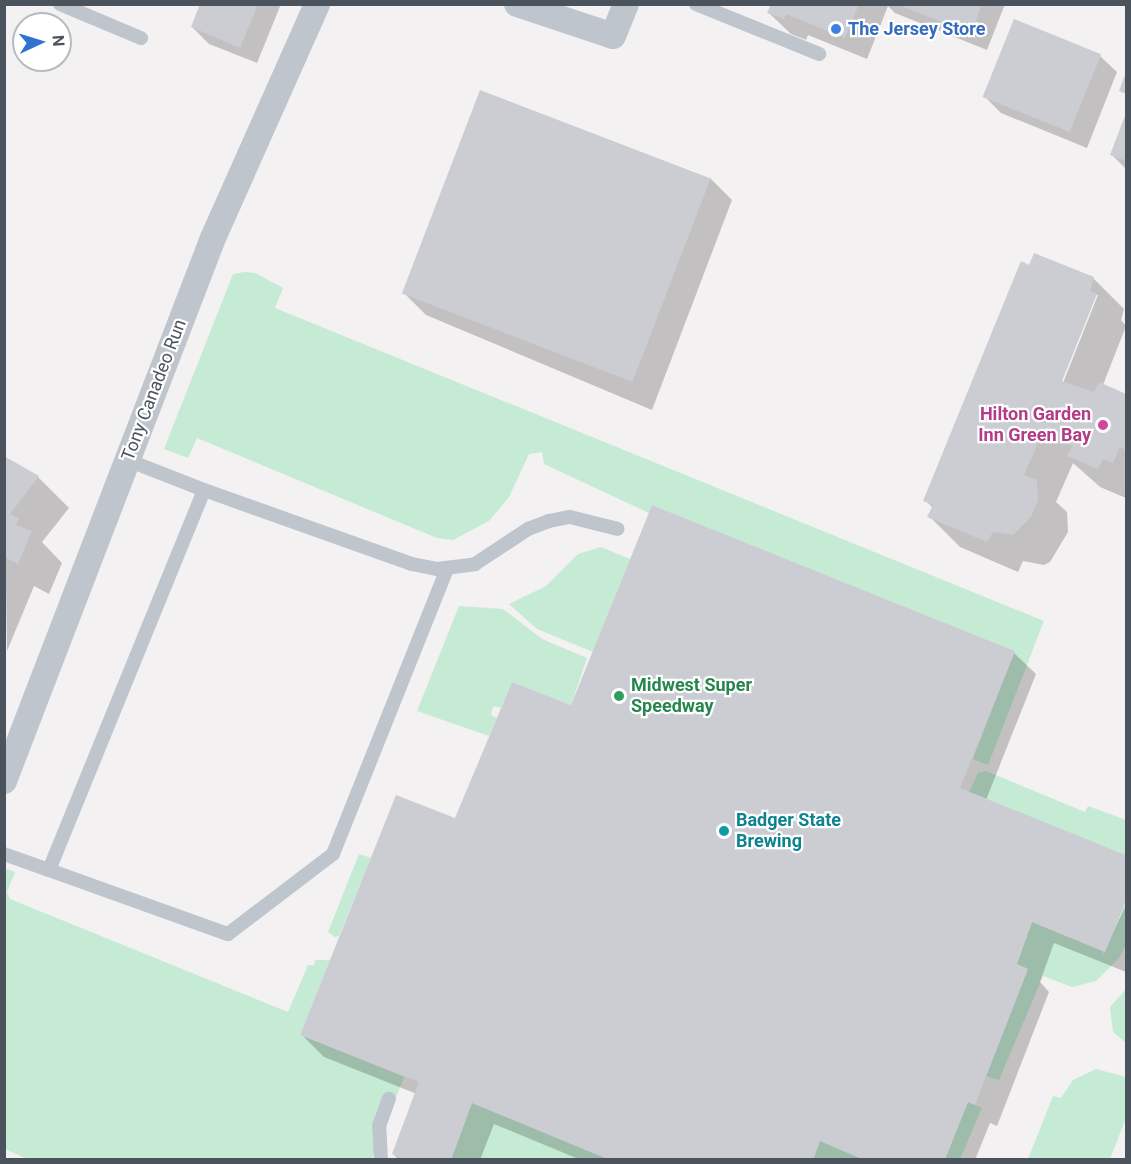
<!DOCTYPE html>
<html>
<head>
<meta charset="utf-8">
<style>
	body { margin:0 }
	#map { position:relative; width:1131px; height:1164px; overflow:hidden; background:#f3f1f1; font-family:Roboto,sans-serif }
	div>[style] { position:absolute }
	.green>* { inset:0; background:#c5ebd4; transform-origin:0 0 }
	.shadow>* { inset:0; background:#0003 }
	.building>* { inset:0; background:#cbcdd3; transform-origin:0 0 }
	.service>* { height:14px; margin:-7px; padding:0 7px; transform-origin:7px; border-radius:7px; background:#bec5cc }
	.minor>* { height:26px; margin:-13px; padding:0 13px; transform-origin:13px; border-radius:13px; background:#bec5cc }
	.dots>* { width:16px; height:16px; translate:-50% -50%; box-sizing:border-box; border:3px solid #fff; border-radius:50% }
	span { translate:-50% -50%; white-space:nowrap; text-align:center; line-height:1.15; -webkit-text-stroke:4.5px #fff; paint-order:stroke }
	.shop-label { font-size:18px; color:#366cbe; font-weight:700 }
	.left { translate:0 -50%; text-align:left }
	.street-label { font-size:18px; color:#4b545c }
	.hotel-label { font-size:18px; color:#b23c85; font-weight:700 }
	.right { translate:-100% -50%; text-align:right }
	.leisure-label { font-size:18px; color:#27864d; font-weight:700 }
	.culture-label { font-size:18px; color:#0d838f; font-weight:700 }
	.frame { position:absolute; inset:0; border:6px solid #4b545c; pointer-events:none }
	.north { position:absolute; left:12px; top:12px; width:60px; height:60px; box-sizing:border-box; background:#fff; border:2px solid #b7bbbe; border-radius:50%; rotate:86deg; font-size:16px; font-weight:700; line-height:24px; text-align:center; color:#4b545c }
	.north::after { content:''; display:block; margin:auto; width:21px; height:27px; background:#2e73d1; clip-path:polygon(50% 0,100% 100%,50% 72%,0 100%) }
</style>
</head>
<body>
<div id="map">
	<div class="green">
		<i style="clip-path:polygon(245px 272px,255px 273px,283px 288px,275px 308px,1044px 621px,988px 765px,973px 759px,1015px 651px,652px 505px,649px 513px,544px 464px,542px 452px,529px 454px,509px 497px,489px 521px,453px 540px,437px 538px,197px 438px,188px 458px,164px 449px,233px 274px)"></i>
		<i style="clip-path:polygon(601px 547px,630px 559px,593px 652px,537px 629px,509px 604px,546px 586px,578px 554px)"></i>
		<i style="clip-path:polygon(459px 606px,503px 609px,542px 639px,587px 658px,571px 705px,512px 682px,501px 708px,493px 706px,491px 715px,497px 718px,489px 736px,417px 711px)"></i>
		<i style="clip-path:polygon(986px 771px,1085px 812px,1088px 806px,1126px 820px,1126px 855px,969px 792px,978px 773px)"></i>
		<i style="clip-path:polygon(359px 854px,371px 858px,339px 936px,335px 937px,328px 932px)"></i>
		<i style="clip-path:polygon(4px 868px,15px 872px,7px 892px,10px 899px,288px 1012px,308px 965px,314px 965px,315px 960px,330px 960px,300px 1035px,404px 1077px,372px 1159px,30px 1160px,5px 1149px)"></i>
		<i style="clip-path:polygon(1126px 901px,1126px 945px,1119px 958px,1096px 981px,1072px 987px,1043px 976px,999px 1080px,986px 1076px,1028px 969px,1017px 964px,1032px 922px,1105px 952px)"></i>
		<i style="clip-path:polygon(1126px 989px,1126px 1043px,1113px 1032px,1110px 1007px)"></i>
		<i style="clip-path:polygon(1096px 1069px,1126px 1077px,1126px 1118px,1110px 1159px,1028px 1159px,1053px 1096px,1061px 1098px,1073px 1080px)"></i>
		<i style="left:968px;top:1102px;width:15px;height:62px;rotate:23deg"></i>
		<i style="clip-path:polygon(472px 1103px,610px 1160px,451px 1160px)"></i>
		<i style="clip-path:polygon(820px 1141px,864px 1159px,813px 1160px)"></i>
	</div>
	<div class="shadow">
		<i style="clip-path:polygon(202px 4px,281px 4px,257px 63px,209px 44px,192px 27px)"></i>
		<i style="clip-path:polygon(772px 4px,1005px 4px,987px 50px,895px 13px,888px 6px,867px 59px,808px 35px,806px 40px,791px 34px,769px 13px)"></i>
		<i style="clip-path:polygon(1015px 21px,1100px 56px,1117px 72px,1087px 148px,1001px 113px,985px 97px)"></i>
		<i style="clip-path:polygon(1126px 117px,1126px 169px,1112px 155px)"></i>
		<i style="clip-path:polygon(710px 178px,732px 200px,652px 410px,426px 315px,404px 293px)"></i>
		<i style="clip-path:polygon(evenodd,1029px 267px,1093px 278px,1124px 309px,1121px 320px,1126px 326px,1103px 385px,1126px 396px,1126px 498px,1100px 487px,1073px 463px,1056px 502px,1067px 512px,1068px 532px,1050px 562px,1044px 565px,1023px 561px,1018px 572px,960px 547px,929px 516px,933px 508px,925px 500px,1029px 267px,1095px 295px,1098px 295px,1061px 388px,1058px 387px,1095px 295px)"></i>
		<i style="clip-path:polygon(4px 458px,38px 477px,69px 508px,42px 542px,62px 563px,49px 594px,34px 586px,7px 651px)"></i>
		<i style="clip-path:polygon(1014px 653px,1036px 674px,986px 800px,1126px 857px,1126px 897px,1101px 958px,1126px 905px,1126px 972px,1054px 943px,1040px 982px,1049px 992px,997px 1126px,990px 1123px,975px 1160px,581px 1160px,494px 1124px,480px 1160px,399px 1160px,393px 1154px,417px 1094px,324px 1057px,302px 1035px,456px 820px,572px 707px)"></i>
	</div>
	<div class="building">
		<i style="clip-path:polygon(200px 4px,258px 4px,240px 48px,191px 27px)"></i>
		<i style="clip-path:polygon(771px 4px,859px 4px,845px 38px,786px 14px,784px 19px,767px 13px)"></i>
		<i style="clip-path:polygon(897px 4px,982px 4px,971px 34px)"></i>
		<i style="left:1014px;top:19px;width:94px;height:84px;rotate:22deg"></i>
		<i style="clip-path:polygon(1126px 72px,1126px 94px,1119px 91px)"></i>
		<i style="left:480px;top:90px;width:247px;height:218px;rotate:21deg"></i>
		<i style="clip-path:polygon(1126px 113px,1126px 161px,1110px 155px)"></i>
		<i style="clip-path:polygon(1034px 253px,1094px 277px,1090px 291px,1097px 294px,1062px 381px,1094px 392px,1099px 382px,1126px 394px,1126px 450px,1120px 447px,1113px 463px,1103px 459px,1098px 469px,1067px 456px,1072px 446px,1042px 434px,1024px 475px,1037px 480px,1038px 500px,1031px 517px,1013px 535px,993px 532px,987px 542px,927px 517px,933px 505px,923px 501px,1021px 261px,1029px 265px)"></i>
		<i style="clip-path:polygon(4px 456px,39px 476px,10px 514px,19px 518px,16px 525px,32px 531px,18px 564px,4px 557px)"></i>
		<i style="clip-path:polygon(652px 505px,1015px 651px,960px 788px,1126px 855px,1126px 901px,1105px 952px,1032px 922px,1017px 964px,1028px 969px,975px 1105px,968px 1102px,945px 1160px,864px 1160px,820px 1141px,813px 1160px,610px 1160px,472px 1103px,451px 1160px,406px 1160px,392px 1154px,419px 1082px,300px 1035px,396px 795px,455px 818px,512px 682px,571px 705px)"></i>
	</div>
	<div class="service">
		<i style="left:60px;top:4px;width:88px;rotate:22.8deg"></i>
		<i style="left:696px;top:4px;width:133px;rotate:22.1deg"></i>
		<i style="left:204px;top:490px;width:221px;rotate:19.6deg"></i>
		<i style="left:412px;top:564px;width:25px;rotate:11deg"></i>
		<i style="left:437px;top:569px;width:38px;rotate:-7deg"></i>
		<i style="left:475px;top:564px;width:64px;rotate:-33.4deg"></i>
		<i style="left:528px;top:529px;width:22px;rotate:-21deg"></i>
		<i style="left:549px;top:521px;width:21px;rotate:-11deg"></i>
		<i style="left:570px;top:517px;width:49px;rotate:14deg"></i>
		<i style="left:4px;top:854px;width:48px;rotate:19.6deg"></i>
		<i style="left:49px;top:870px;width:410px;rotate:-67.8deg"></i>
		<i style="left:204px;top:490px;width:83px;rotate:-158.7deg"></i>
		<i style="left:49px;top:870px;width:190px;rotate:19.7deg"></i>
		<i style="left:228px;top:934px;width:132px;rotate:-37.3deg"></i>
		<i style="left:333px;top:854px;width:307px;rotate:-68.2deg"></i>
		<i style="left:381px;top:1160px;width:34px;rotate:-93deg"></i>
		<i style="left:379px;top:1126px;width:29px;rotate:-70deg"></i>
	</div>
	<div class="minor">
		<i style="left:517px;top:4px;width:101px;rotate:18.4deg"></i>
		<i style="left:613px;top:36px;width:35px;rotate:-68deg"></i>
		<i style="left:4px;top:781px;width:582px;rotate:-68.95deg"></i>
		<i style="left:213px;top:238px;width:256px;rotate:-66deg"></i>
	</div>
	<div class="dots">
		<i style="left:836px;top:29px;background:#3f7fe0"></i>
		<i style="left:1103px;top:425px;background:#d1479c"></i>
		<i style="left:619px;top:696px;background:#2e9e5b"></i>
		<i style="left:724px;top:831px;background:#0f9aa8"></i>
	</div>
	<div class="shop-label">
		<span class="left" style="left:848px;top:29px">The Jersey Store</span>
	</div>
	<div class="street-label">
		<span style="left:154px;top:390px;rotate:-69deg">Tony Canadeo Run</span>
	</div>
	<div class="hotel-label">
		<span class="right" style="left:1091px;top:425px">Hilton Garden<br>Inn Green Bay</span>
	</div>
	<div class="leisure-label">
		<span class="left" style="left:631px;top:696px">Midwest Super<br>Speedway</span>
	</div>
	<div class="culture-label">
		<span class="left" style="left:736px;top:831px">Badger State<br>Brewing</span>
	</div>
	<div class="frame"></div>
	<div class="north">N</div>
</div>
</body>
</html>
